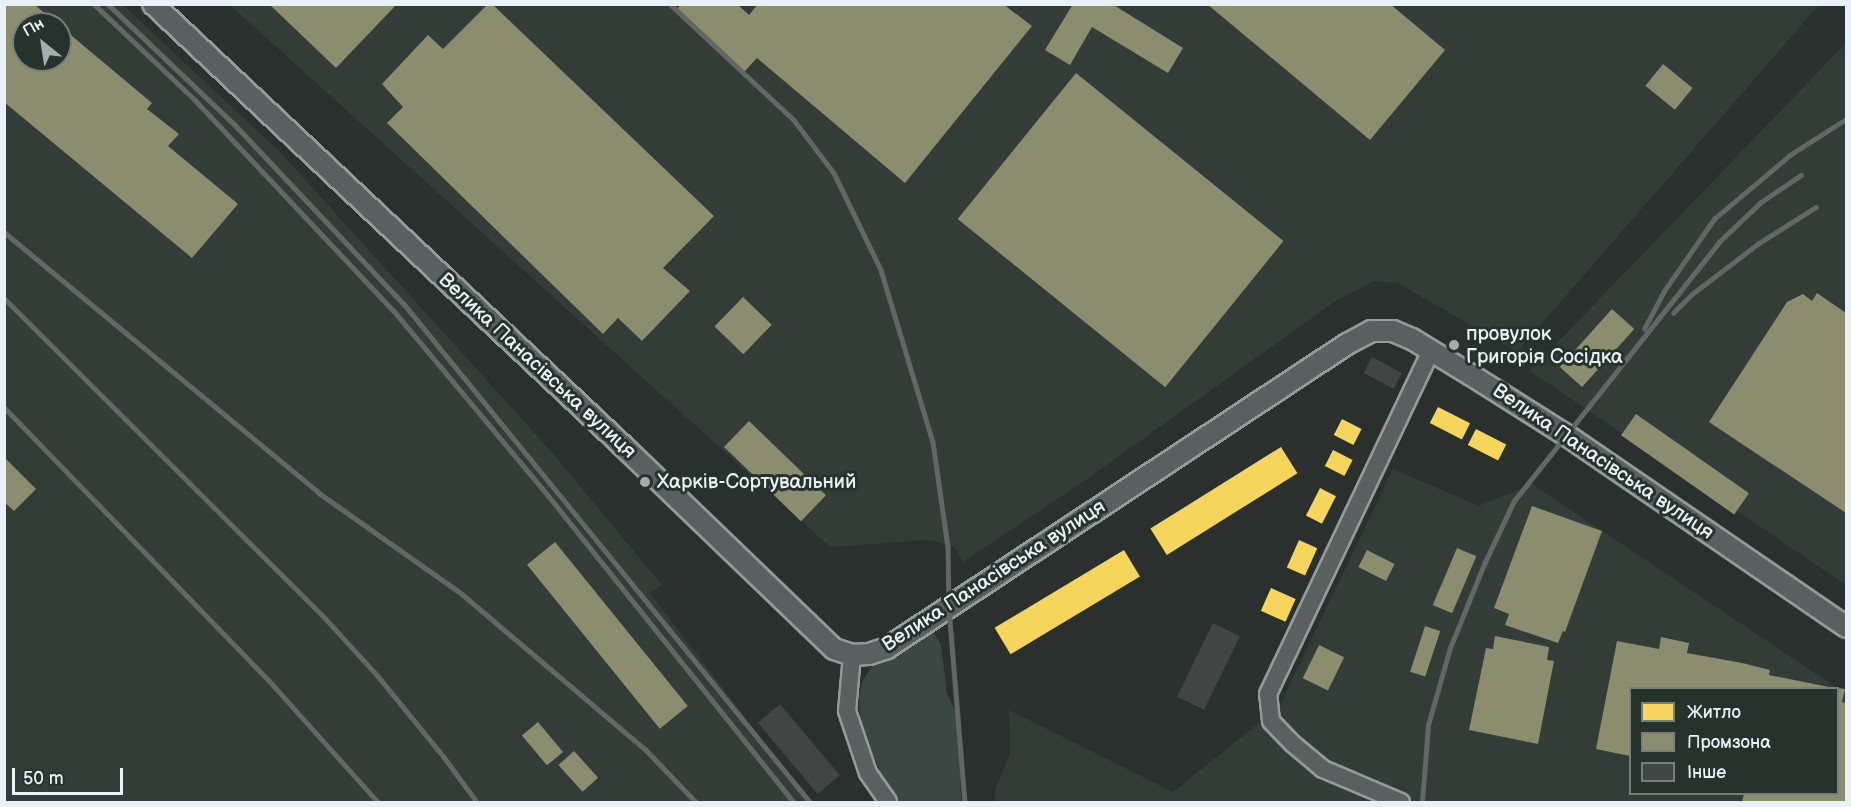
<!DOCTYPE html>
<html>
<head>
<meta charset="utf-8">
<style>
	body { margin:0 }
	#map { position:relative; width:1851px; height:807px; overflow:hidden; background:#29302d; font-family:"Balsamiq Sans",sans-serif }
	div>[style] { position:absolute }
	.built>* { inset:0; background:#323d38 }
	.green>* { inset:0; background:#3b4743 }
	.homes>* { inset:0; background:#f6d55c; transform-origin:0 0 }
	.industry>* { inset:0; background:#8c8c6e; transform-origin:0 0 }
	.building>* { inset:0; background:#414644; transform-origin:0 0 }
	.roads { filter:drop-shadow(2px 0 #959a9a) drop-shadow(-2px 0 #959a9a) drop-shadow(0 2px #959a9a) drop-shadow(0 -2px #959a9a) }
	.minor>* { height:16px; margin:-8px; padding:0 8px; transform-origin:8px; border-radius:8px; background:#5a6060 }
	.tertiary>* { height:20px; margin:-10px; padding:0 10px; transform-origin:10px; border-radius:10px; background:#5a6060 }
	.rail>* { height:4.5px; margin:-2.25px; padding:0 2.25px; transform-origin:2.25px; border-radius:2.25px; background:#626665 }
	.dots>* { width:16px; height:16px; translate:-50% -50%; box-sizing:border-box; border:3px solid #26332d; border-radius:50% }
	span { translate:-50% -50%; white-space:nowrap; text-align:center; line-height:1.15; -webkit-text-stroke:6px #26332d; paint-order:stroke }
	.poi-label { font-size:20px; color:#e8f1f8 }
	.left { translate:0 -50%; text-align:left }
	.street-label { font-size:20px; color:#e8f1f8 }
	.frame { position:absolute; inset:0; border:6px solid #e8f1f8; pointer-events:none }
	.legend { position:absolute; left:1629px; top:687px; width:210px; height:108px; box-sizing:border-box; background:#26332d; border:2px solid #747f7e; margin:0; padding:8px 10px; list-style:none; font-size:18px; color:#e8f1f8 }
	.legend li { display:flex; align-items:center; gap:12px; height:30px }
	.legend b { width:30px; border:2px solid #747f7e }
	.north { position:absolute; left:12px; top:12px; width:60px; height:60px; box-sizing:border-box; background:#26332d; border:2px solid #747f7e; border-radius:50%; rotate:330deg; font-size:16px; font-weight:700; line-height:24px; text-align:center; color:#e8f1f8 }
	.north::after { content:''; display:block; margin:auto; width:21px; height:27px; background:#a5adb1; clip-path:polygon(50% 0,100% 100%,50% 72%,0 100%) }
	.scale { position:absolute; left:12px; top:768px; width:111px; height:27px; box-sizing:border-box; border:3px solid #e8f1f8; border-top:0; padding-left:8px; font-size:18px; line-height:21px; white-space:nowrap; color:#e8f1f8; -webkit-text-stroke:4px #26332d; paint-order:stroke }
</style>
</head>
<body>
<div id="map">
	<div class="built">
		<i style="clip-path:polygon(evenodd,5px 5px,123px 5px,281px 153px,550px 450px,662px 585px,650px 593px,810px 802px,5px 802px,5px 5px,24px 24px,60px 24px,60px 60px,24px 60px,24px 24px)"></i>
		<i style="clip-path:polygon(230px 5px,1819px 5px,1517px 352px,1398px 283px,1374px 281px,1337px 300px,1083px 482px,963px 562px,954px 547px,929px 540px,830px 547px)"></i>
		<i style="clip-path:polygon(1846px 43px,1846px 585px,1530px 371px)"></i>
		<i style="clip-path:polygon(evenodd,1393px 469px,1479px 506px,1532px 484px,1846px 694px,1846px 802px,994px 802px,996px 787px,1010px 754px,1009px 710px,1173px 792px,1279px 707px,1393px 469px,1630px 688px,1838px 688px,1838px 794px,1630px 794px,1630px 688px)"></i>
	</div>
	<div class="green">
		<i style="clip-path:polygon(931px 628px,941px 645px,947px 693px,958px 718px,961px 802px,899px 802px,881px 773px,860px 726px,859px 696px,863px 680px,873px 665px)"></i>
	</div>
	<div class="homes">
		<i style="left:1438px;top:407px;width:36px;height:18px;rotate:27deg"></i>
		<i style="left:1342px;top:419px;width:22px;height:18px;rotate:27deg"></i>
		<i style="left:1476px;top:429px;width:34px;height:18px;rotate:27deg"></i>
		<i style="left:1281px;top:447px;width:31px;height:154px;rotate:58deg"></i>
		<i style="left:1333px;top:450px;width:22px;height:18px;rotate:27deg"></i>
		<i style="left:1320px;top:488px;width:18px;height:31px;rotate:27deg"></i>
		<i style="left:1299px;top:540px;width:20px;height:30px;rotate:24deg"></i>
		<i style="left:1124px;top:550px;width:31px;height:151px;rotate:59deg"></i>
		<i style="left:1271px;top:588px;width:27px;height:25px;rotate:24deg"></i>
	</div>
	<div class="industry">
		<i style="clip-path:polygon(4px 4px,34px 4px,57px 24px,24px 24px,24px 60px,60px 60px,60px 26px,152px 103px,147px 109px,179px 134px,168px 146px,238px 204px,192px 258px,4px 102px)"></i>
		<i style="clip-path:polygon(269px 4px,397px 4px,336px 68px)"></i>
		<i style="clip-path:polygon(488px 4px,492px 4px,714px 216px,663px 268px,690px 291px,642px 341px,618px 318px,603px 334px,387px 123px,403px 107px,382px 84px,428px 35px,443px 49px)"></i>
		<i style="clip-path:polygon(681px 4px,737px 4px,749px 15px,758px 4px,1003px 4px,1032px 26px,905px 183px,757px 58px,744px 72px,677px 9px)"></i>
		<i style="clip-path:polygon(1073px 4px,1112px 4px,1183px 48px,1168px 73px,1092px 27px,1070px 65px,1045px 50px)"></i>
		<i style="clip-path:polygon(1207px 4px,1390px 4px,1445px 50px,1370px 140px)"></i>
		<i style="left:1663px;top:64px;width:38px;height:28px;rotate:39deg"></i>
		<i style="left:1076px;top:73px;width:267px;height:188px;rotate:39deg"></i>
		<i style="clip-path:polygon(1817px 293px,1846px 313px,1846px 513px,1709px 422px,1787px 302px,1803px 294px,1812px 301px)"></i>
		<i style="left:743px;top:297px;width:40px;height:41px;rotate:44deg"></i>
		<i style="left:1612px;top:309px;width:30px;height:78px;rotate:42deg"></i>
		<i style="left:1636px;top:414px;width:138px;height:26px;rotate:35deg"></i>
		<i style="left:749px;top:421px;width:107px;height:36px;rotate:44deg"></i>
		<i style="clip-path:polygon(4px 457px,36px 489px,14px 511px,4px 502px)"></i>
		<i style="clip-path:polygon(1532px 506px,1602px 531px,1565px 632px,1563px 631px,1558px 643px,1505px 625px,1509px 614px,1494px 608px)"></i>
		<i style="left:555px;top:542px;width:211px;height:36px;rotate:51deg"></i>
		<i style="left:1457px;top:548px;width:21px;height:62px;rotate:23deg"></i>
		<i style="left:1367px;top:550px;width:31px;height:19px;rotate:27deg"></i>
		<i style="left:1425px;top:626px;width:16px;height:48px;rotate:18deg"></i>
		<i style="clip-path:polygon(1495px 636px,1549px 647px,1547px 660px,1554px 661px,1538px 744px,1469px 730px,1486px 648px,1493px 649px)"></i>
		<i style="clip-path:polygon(1661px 637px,1689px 643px,1687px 653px,1742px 663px,1770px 670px,1769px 675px,1834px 688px,1630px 688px,1630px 756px,1596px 749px,1617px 641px,1659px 649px)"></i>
		<i style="left:1319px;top:645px;width:28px;height:37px;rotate:26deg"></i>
		<i style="clip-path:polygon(1838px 688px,1845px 689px,1842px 702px,1846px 703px,1846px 802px,1742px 802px,1744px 794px,1838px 794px)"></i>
		<i style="left:538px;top:722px;width:39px;height:21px;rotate:50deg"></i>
		<i style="left:574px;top:751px;width:36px;height:21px;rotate:48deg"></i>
	</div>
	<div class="building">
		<i style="left:1372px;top:357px;width:34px;height:18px;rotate:28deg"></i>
		<i style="left:1213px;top:623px;width:30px;height:82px;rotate:26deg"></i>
		<i style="left:780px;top:704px;width:93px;height:29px;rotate:50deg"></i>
	</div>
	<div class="roads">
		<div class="minor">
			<i style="left:852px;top:655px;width:56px;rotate:95.1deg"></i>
			<i style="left:847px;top:711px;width:65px;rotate:71.3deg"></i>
			<i style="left:868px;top:773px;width:35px;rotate:55deg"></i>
			<i style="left:1401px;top:802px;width:85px;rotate:-157.1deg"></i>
			<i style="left:1323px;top:769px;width:40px;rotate:-140deg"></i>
			<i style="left:1292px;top:743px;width:30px;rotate:-134deg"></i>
			<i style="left:1271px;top:721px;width:27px;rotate:-96deg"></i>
			<i style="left:1268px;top:694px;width:380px;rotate:-64.6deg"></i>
		</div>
		<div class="tertiary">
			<i style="left:153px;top:4px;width:645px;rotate:43.24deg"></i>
			<i style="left:623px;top:446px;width:293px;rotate:43.9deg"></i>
			<i style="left:834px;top:649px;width:19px;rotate:18deg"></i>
			<i style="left:852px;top:655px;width:17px;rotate:-3deg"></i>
			<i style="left:869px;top:654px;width:19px;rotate:-18deg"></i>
			<i style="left:887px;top:648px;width:551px;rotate:-33.46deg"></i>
			<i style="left:1347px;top:344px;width:27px;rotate:-28deg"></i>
			<i style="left:1371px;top:331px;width:22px"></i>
			<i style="left:1393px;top:331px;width:21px;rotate:23deg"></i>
			<i style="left:1412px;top:339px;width:69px;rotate:31.4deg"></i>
			<i style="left:1471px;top:375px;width:112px;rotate:32.3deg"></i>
			<i style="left:1566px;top:435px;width:340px;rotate:34.4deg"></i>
		</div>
	</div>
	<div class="rail">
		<i style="left:94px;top:4px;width:139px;rotate:43.5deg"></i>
		<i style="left:195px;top:100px;width:290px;rotate:46.7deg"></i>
		<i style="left:394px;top:311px;width:239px;rotate:50.1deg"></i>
		<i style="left:547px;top:494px;width:395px;rotate:51.3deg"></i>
		<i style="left:108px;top:4px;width:177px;rotate:43.6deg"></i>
		<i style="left:236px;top:126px;width:245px;rotate:46.7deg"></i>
		<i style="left:404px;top:304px;width:643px;rotate:50.81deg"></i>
		<i style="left:670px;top:4px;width:170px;rotate:43.1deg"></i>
		<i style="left:794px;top:120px;width:66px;rotate:53deg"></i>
		<i style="left:834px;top:173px;width:108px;rotate:64.1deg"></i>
		<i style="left:881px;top:270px;width:180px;rotate:73.2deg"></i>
		<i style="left:933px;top:442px;width:106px;rotate:81.9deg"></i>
		<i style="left:948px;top:547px;width:61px;rotate:89.1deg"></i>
		<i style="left:949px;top:608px;width:195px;rotate:85.3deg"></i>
		<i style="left:4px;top:232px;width:409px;rotate:39.6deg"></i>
		<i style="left:319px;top:493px;width:175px;rotate:35.2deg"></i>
		<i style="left:462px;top:594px;width:240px;rotate:40.3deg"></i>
		<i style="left:645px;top:749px;width:74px;rotate:46.1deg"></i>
		<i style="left:4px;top:298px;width:453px;rotate:44.9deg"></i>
		<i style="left:325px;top:618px;width:77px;rotate:47.6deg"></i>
		<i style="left:377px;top:675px;width:106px;rotate:50.7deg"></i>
		<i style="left:444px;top:757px;width:56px;rotate:53.7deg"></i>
		<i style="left:1673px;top:313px;width:27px;rotate:-45deg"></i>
		<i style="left:1692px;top:294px;width:84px;rotate:-37.3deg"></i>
		<i style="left:1759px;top:243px;width:67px;rotate:-32.3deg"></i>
		<i style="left:1644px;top:329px;width:43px;rotate:-62.2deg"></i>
		<i style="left:1664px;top:291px;width:88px;rotate:-55.2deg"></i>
		<i style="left:1714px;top:219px;width:99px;rotate:-40.1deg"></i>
		<i style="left:1790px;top:155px;width:67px;rotate:-32.7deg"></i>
		<i style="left:4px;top:407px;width:387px;rotate:45.9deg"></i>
		<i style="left:273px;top:685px;width:157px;rotate:48.1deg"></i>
		<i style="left:1422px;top:802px;width:77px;rotate:-85.5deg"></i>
		<i style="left:1428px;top:725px;width:80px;rotate:-74.1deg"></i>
		<i style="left:1450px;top:648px;width:93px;rotate:-67.9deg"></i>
		<i style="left:1485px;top:562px;width:68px;rotate:-64.6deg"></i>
		<i style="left:1514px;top:501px;width:330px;rotate:-51.6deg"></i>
		<i style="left:1719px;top:242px;width:58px;rotate:-43.6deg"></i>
		<i style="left:1761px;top:202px;width:48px;rotate:-34deg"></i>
	</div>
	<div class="dots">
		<i style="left:1454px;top:345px;background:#a5adb1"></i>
		<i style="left:645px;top:482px;background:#a5adb1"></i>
	</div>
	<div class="poi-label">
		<span class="left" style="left:1466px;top:346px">провулок<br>Григорія Сосідка</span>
		<span class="left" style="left:657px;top:482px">Харків-Сортувальний</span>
	</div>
	<div class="street-label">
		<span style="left:537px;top:366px;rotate:43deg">Велика Панасівська вулиця</span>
		<span style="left:1603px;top:462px;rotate:34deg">Велика Панасівська вулиця</span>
		<span style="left:994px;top:576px;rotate:-33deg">Велика Панасівська вулиця</span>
	</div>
	<div class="frame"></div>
	<ul class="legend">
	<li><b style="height:16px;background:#f6d55c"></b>Житло</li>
	<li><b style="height:16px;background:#8c8c6e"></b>Промзона</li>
	<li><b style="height:16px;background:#414644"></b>Інше</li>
	</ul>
	<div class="north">Пн</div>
	<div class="scale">50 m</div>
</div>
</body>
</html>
